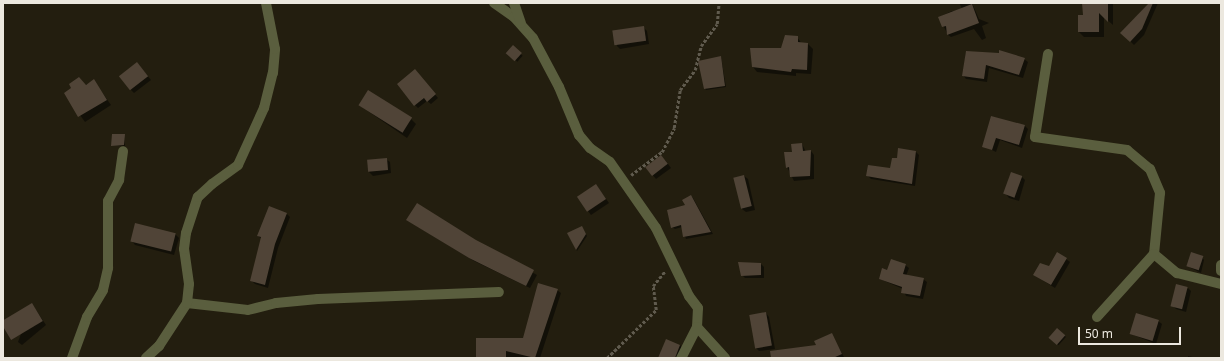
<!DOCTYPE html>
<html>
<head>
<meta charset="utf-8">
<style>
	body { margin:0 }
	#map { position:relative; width:1224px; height:361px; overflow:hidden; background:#231e0f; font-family:"Noto Sans",sans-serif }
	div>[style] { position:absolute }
	.shadow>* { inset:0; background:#0007; transform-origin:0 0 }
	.building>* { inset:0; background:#504437; transform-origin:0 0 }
	.path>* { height:2.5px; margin-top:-1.25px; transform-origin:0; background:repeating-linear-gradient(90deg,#605b4e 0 3px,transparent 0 5px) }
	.minor>* { height:10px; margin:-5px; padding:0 5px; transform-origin:5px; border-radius:5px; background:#5a5e3e }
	span { translate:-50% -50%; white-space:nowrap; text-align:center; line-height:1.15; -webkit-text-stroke:4px #231e0f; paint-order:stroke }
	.frame { position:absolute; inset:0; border:4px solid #ece8df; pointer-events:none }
	.scale { position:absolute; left:1078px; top:327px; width:103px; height:18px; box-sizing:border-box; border:2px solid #ece8df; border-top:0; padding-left:5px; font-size:12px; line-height:14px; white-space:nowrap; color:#ece8df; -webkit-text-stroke:3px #231e0f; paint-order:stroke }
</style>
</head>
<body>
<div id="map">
	<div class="shadow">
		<i style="clip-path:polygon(959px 3px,972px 3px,979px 19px,989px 23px,982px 26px,986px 38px,982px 40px,974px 29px,951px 37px,948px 35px,939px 17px,952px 11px,966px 15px)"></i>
		<i style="clip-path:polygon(1083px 3px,1113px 3px,1113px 25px,1104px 17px,1104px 37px,1084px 37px,1079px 32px,1084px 16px)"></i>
		<i style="clip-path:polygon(1150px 3px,1158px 3px,1144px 35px,1134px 45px,1122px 33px)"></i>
		<i style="clip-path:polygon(643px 27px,647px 31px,649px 44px,620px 49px,617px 46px,615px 33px)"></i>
		<i style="clip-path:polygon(797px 37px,802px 44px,808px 44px,813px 49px,811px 74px,796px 73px,796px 76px,757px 72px,753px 67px)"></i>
		<i style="left:513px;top:47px;width:13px;height:8px;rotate:42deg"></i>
		<i style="clip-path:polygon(966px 52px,1024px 59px,1028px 62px,1023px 78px,989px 68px,987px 82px,966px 79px,963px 75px)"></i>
		<i style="clip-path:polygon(721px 57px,726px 87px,706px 90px,705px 88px)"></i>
		<i style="clip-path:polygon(140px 67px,151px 80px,134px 93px,131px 90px)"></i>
		<i style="clip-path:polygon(418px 74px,438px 98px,431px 104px,427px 101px,418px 108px,415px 105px)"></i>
		<i style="clip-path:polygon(94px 81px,111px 105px,85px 122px,65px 94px)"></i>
		<i style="clip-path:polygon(359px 105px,411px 119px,416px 124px,407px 138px)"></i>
		<i style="clip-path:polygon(992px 117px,1025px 126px,1028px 129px,1022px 148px,1000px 140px,996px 152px,984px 146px)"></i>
		<i style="clip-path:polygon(124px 135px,125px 146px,112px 145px)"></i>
		<i style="clip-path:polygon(802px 144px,806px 152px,811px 151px,814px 155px,814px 179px,794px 181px,787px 167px,793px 153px)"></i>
		<i style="clip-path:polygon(916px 152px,919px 155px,915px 186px,871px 179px,867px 175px,891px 169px,897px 159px)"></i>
		<i style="clip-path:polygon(386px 159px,390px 162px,391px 173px,373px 176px,369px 172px)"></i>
		<i style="clip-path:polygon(665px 160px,671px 168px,656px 179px,646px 167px)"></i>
		<i style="clip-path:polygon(744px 176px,748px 179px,755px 210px,746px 212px,742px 209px)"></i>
		<i style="clip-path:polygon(1022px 177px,1025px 180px,1019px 201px,1009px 198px,1006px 194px)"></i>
		<i style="clip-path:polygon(596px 185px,609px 203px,591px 215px,588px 211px)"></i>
		<i style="clip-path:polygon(691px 196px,693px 198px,713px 234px,686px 239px,682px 227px,675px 229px,672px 227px)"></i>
		<i style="clip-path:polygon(287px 214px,290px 217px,278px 248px,268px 288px,255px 284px,252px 281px,262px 239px,258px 236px)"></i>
		<i style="clip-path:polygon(407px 220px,475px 241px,537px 275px,530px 288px,474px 261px)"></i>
		<i style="clip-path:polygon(583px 229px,587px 236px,577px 251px,568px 234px)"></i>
		<i style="clip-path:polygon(175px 234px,179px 238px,174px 255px,135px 245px,132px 241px)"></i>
		<i style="clip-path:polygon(1201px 256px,1204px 260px,1201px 273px,1187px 266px)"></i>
		<i style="clip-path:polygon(1066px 259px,1070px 262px,1055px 288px,1034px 275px)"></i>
		<i style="clip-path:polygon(761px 264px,764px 267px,764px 278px,745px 278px,742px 275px)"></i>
		<i style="clip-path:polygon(905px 265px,909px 268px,906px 276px,923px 279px,927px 282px,923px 299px,906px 296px,903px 289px,880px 279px,888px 271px)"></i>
		<i style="clip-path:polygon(1188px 288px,1191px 291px,1186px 312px,1176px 309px,1172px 305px)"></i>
		<i style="clip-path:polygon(557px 290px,561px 293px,540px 358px,478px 358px,523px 339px)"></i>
		<i style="clip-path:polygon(32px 304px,46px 325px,22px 345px,18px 342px)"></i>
		<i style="clip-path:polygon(766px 313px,769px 317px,775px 349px,759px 351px,756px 348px,750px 316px)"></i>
		<i style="clip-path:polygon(1158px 321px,1162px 324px,1156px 344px,1131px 334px)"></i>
		<i style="left:1057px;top:329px;width:12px;height:11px;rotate:42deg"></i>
		<i style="clip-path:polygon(831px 334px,844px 357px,792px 358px,818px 346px)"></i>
		<i style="clip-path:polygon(680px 345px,683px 349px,679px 358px,659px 358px)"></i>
		<i style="clip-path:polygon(1188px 356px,1197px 358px,1188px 358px)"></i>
	</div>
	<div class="building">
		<i style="clip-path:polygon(1082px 3px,1108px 3px,1108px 22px,1099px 13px,1099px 32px,1078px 32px,1078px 15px,1083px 15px)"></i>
		<i style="clip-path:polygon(1149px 3px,1153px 3px,1142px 29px,1130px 42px,1120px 33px)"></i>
		<i style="clip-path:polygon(972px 4px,979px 23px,947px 35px,946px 26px,942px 27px,938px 17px)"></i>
		<i style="left:644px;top:26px;width:15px;height:32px;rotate:82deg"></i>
		<i style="clip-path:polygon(785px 35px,798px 36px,798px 42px,808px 43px,807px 70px,792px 69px,791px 72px,752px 67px,750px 48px,781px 48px)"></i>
		<i style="left:513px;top:45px;width:12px;height:11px;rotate:42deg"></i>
		<i style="clip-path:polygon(999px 50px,1025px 58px,1019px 75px,986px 65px,984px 79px,962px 76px,966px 51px,999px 53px)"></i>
		<i style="clip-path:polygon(721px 56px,725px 86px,704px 89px,698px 61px)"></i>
		<i style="left:137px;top:62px;width:18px;height:23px;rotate:52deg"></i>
		<i style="clip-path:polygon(415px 69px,436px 94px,427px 102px,424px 98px,414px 106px,397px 84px)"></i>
		<i style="clip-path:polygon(79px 77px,86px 85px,94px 79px,107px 100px,78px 117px,64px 93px,71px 88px,69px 84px)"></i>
		<i style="left:368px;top:90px;width:52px;height:18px;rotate:32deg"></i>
		<i style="clip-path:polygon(991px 116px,1025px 125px,1019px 145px,996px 138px,992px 150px,982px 147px)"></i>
		<i style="clip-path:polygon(112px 134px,125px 134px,124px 145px,111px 146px)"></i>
		<i style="clip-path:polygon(802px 143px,803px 151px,811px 150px,810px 176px,790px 177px,789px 167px,786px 168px,784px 152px,792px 152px,791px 144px)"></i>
		<i style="clip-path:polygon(898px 148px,916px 151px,912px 184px,866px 176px,868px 165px,890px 168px,892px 158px,897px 158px)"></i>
		<i style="left:661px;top:155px;width:11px;height:20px;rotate:52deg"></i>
		<i style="left:387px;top:158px;width:12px;height:20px;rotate:85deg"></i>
		<i style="left:1011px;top:172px;width:12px;height:23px;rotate:20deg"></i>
		<i style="left:744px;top:175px;width:32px;height:11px;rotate:76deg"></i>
		<i style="left:596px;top:184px;width:18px;height:23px;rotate:56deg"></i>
		<i style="clip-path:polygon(691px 195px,711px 232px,683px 237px,681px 225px,671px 228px,667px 210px,685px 205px,682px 200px)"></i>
		<i style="clip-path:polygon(417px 203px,476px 240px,534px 270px,526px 286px,469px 258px,406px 220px)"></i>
		<i style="clip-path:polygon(269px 206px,287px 213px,275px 244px,265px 285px,250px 281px,261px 237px,257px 236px)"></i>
		<i style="left:135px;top:223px;width:42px;height:19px;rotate:14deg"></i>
		<i style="clip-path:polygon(582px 226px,586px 234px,576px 250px,567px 233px)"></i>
		<i style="clip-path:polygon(1057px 252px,1067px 258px,1051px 285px,1033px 275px,1040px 263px,1049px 266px)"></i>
		<i style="left:1191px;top:252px;width:13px;height:15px;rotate:18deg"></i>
		<i style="clip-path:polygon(891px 259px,906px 264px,903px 274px,924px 278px,920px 296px,901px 293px,902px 287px,879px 279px,882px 268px,887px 270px)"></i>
		<i style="clip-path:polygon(738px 262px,761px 263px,761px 275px,741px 276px)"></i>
		<i style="clip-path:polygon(538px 283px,558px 289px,535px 358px,506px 351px,506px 358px,476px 358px,476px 338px,523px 338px)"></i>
		<i style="left:1176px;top:284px;width:12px;height:23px;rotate:14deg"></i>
		<i style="left:32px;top:303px;width:21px;height:37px;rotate:59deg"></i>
		<i style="left:766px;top:312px;width:34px;height:17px;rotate:80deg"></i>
		<i style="left:1136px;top:313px;width:24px;height:22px;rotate:17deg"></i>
		<i style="left:1057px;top:328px;width:11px;height:13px;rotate:41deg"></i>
		<i style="clip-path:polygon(832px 333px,842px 354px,833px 358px,771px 358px,770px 351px,816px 345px,814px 341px)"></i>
		<i style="clip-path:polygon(666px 339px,680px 345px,675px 358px,658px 358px)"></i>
	</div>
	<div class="path">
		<i style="left:631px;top:175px;width:39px;rotate:-37deg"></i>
		<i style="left:662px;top:152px;width:27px;rotate:-63deg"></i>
		<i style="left:674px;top:128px;width:38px;rotate:-81deg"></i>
		<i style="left:680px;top:90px;width:25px;rotate:-53deg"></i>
		<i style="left:695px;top:70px;width:25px;rotate:-76deg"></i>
		<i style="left:701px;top:46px;width:27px;rotate:-54deg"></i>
		<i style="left:717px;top:24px;width:21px;rotate:-85deg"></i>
		<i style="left:453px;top:358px;width:10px"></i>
		<i style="left:607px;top:358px;width:69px;rotate:-44.4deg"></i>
		<i style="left:656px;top:310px;width:24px;rotate:-97deg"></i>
		<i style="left:653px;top:286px;width:19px;rotate:-51deg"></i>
	</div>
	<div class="minor">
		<i style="left:494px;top:3px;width:24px;rotate:35deg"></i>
		<i style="left:514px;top:17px;width:28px;rotate:48deg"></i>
		<i style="left:533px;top:38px;width:55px;rotate:62deg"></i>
		<i style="left:559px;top:87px;width:52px;rotate:67.4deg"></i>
		<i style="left:579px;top:135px;width:17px;rotate:50deg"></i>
		<i style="left:590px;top:148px;width:24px;rotate:35deg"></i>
		<i style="left:610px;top:162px;width:80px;rotate:55.1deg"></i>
		<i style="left:656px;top:228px;width:76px;rotate:64.1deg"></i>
		<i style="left:689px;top:296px;width:15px;rotate:53deg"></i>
		<i style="left:698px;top:308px;width:19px;rotate:93deg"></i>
		<i style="left:697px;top:327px;width:35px;rotate:117deg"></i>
		<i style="left:514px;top:3px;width:21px;rotate:71deg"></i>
		<i style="left:1048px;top:54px;width:84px;rotate:98.9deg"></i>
		<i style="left:1035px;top:137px;width:93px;rotate:8deg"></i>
		<i style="left:1127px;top:150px;width:30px;rotate:40deg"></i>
		<i style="left:1150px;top:169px;width:26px;rotate:67deg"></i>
		<i style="left:1160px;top:193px;width:61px;rotate:95.6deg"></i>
		<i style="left:1154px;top:254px;width:30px;rotate:40deg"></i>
		<i style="left:1177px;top:273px;width:45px;rotate:14deg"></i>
		<i style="left:1221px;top:265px;width:6px;rotate:90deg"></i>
		<i style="left:187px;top:303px;width:61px;rotate:6.5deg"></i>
		<i style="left:248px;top:310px;width:29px;rotate:-14deg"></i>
		<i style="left:276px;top:303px;width:42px;rotate:-5.4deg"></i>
		<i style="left:318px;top:299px;width:181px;rotate:-2.2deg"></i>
		<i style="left:1097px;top:317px;width:85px;rotate:-47.9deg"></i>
		<i style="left:697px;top:327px;width:42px;rotate:47.9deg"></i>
		<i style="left:72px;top:358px;width:44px;rotate:-69.9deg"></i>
		<i style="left:87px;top:317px;width:31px;rotate:-59deg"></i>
		<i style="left:103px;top:290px;width:23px;rotate:-77deg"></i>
		<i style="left:108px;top:268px;width:67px;rotate:-90deg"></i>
		<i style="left:108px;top:201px;width:24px;rotate:-62deg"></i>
		<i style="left:119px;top:180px;width:29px;rotate:-82deg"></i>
		<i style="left:146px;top:358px;width:18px;rotate:-43deg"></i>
		<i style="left:159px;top:346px;width:51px;rotate:-56.9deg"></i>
		<i style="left:187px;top:303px;width:19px;rotate:-84deg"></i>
		<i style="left:189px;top:284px;width:35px;rotate:-98deg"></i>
		<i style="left:184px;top:249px;width:16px;rotate:-83deg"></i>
		<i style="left:186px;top:233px;width:38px;rotate:-72deg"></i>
		<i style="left:198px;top:197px;width:19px;rotate:-43deg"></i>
		<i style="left:212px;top:184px;width:32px;rotate:-36deg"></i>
		<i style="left:238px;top:165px;width:63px;rotate:-65.5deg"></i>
		<i style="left:264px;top:108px;width:36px;rotate:-76deg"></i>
		<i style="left:273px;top:73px;width:24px;rotate:-85deg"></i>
		<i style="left:275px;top:49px;width:47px;rotate:-101.1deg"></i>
	</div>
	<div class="frame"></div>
	<div class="scale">50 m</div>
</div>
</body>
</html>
